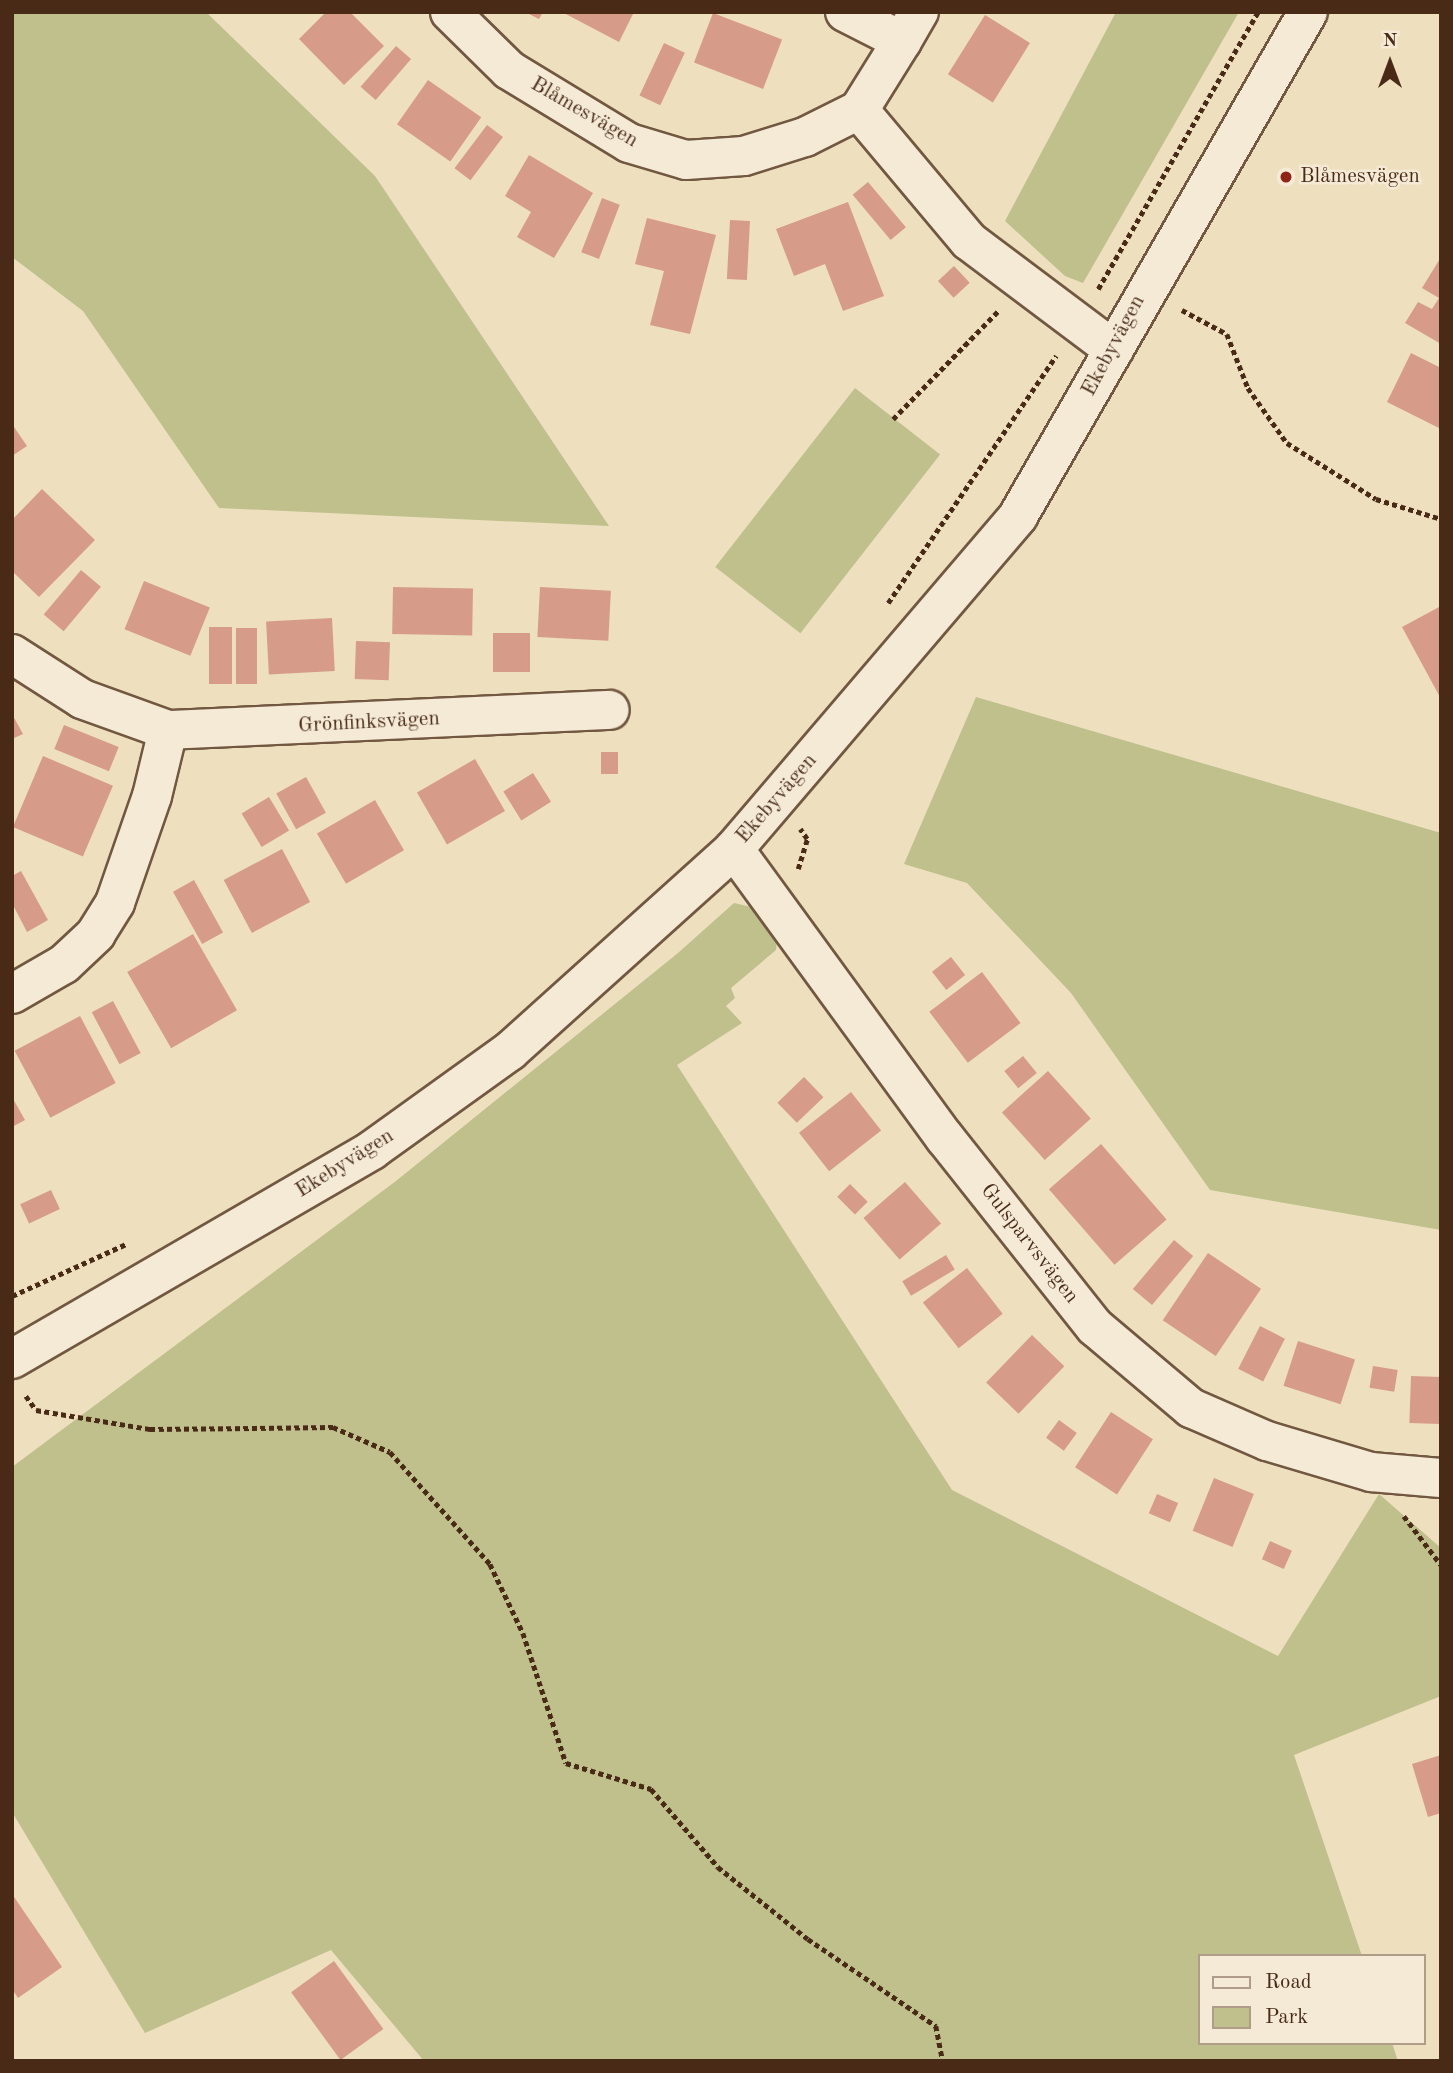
<!DOCTYPE html>
<html>
<head>
<meta charset="utf-8">
<style>
	body { margin:0 }
	#map { position:relative; width:1453px; height:2073px; overflow:hidden; background:#eedfbe; font-family:"Old Standard TT",serif }
	div>[style] { position:absolute }
	.green>* { inset:0; background:#bfc08c; transform-origin:0 0 }
	.building>* { inset:0; background:#d69c89; transform-origin:0 0 }
	.path>* { height:4.5px; margin-top:-2.25px; transform-origin:0; background:repeating-linear-gradient(90deg,#492a17 0 5px,transparent 0 8.5px) }
	.roads { filter:drop-shadow(2px 0 #725741) drop-shadow(-2px 0 #725741) drop-shadow(0 2px #725741) drop-shadow(0 -2px #725741) }
	.minor>* { height:38px; margin:-19px; padding:0 19px; transform-origin:19px; border-radius:19px; background:#f4ead5 }
	.dots>* { width:19px; height:19px; translate:-50% -50%; box-sizing:border-box; border:4px solid #f4ead5; border-radius:50% }
	span { translate:-50% -50%; white-space:nowrap; text-align:center; line-height:1.15; -webkit-text-stroke:5px #f4ead5; paint-order:stroke }
	.street-label { font-size:21px; color:#492a17 }
	.poi-label { font-size:21px; color:#492a17 }
	.left { translate:0 -50%; text-align:left }
	.frame { position:absolute; inset:0; border:14px solid #492a17; pointer-events:none }
	.legend { position:absolute; left:1198px; top:1954px; width:228px; height:91px; box-sizing:border-box; background:#f4ead5; border:2px solid #b09d89; margin:0; padding:9px 12px; list-style:none; font-size:21px; color:#492a17 }
	.legend li { display:flex; align-items:center; gap:14px; height:35px }
	.legend b { width:35px; border:2px solid #b09d89 }
	.north { position:absolute; left:1355px; top:28px; width:70px; height:70px; -webkit-text-stroke:5px #f4ead5; paint-order:stroke; rotate:0deg; font-size:19px; font-weight:700; line-height:28px; text-align:center; color:#492a17 }
	.north::after { content:''; display:block; margin:auto; width:24px; height:32px; background:#492a17; clip-path:polygon(50% 0,100% 100%,50% 72%,0 100%) }
</style>
</head>
<body>
<div id="map">
	<div class="green">
		<i style="clip-path:polygon(12px 12px,206px 12px,375px 176px,609px 526px,219px 508px,83px 311px,12px 257px)"></i>
		<i style="clip-path:polygon(1116px 12px,1239px 12px,1083px 283px,1065px 276px,1005px 221px)"></i>
		<i style="left:855px;top:388px;width:108px;height:227px;rotate:38deg"></i>
		<i style="clip-path:polygon(976px 697px,1441px 833px,1441px 1230px,1210px 1190px,1071px 993px,967px 883px,904px 864px)"></i>
		<i style="clip-path:polygon(734px 903px,760px 909px,778px 934px,776px 950px,731px 988px,735px 998px,726px 1006px,742px 1023px,677px 1065px,952px 1490px,1278px 1656px,1379px 1494px,1441px 1548px,1441px 1696px,1294px 1755px,1362px 1956px,1199px 1956px,1199px 2043px,1392px 2043px,1398px 2061px,424px 2061px,331px 1950px,145px 2033px,12px 1812px,12px 1467px,396px 1181px,678px 953px)"></i>
	</div>
	<div class="building">
		<i style="clip-path:polygon(326px 12px,350px 12px,384px 46px,344px 85px,299px 39px)"></i>
		<i style="clip-path:polygon(525px 12px,543px 12px,539px 19px)"></i>
		<i style="clip-path:polygon(562px 12px,634px 12px,619px 42px)"></i>
		<i style="left:713px;top:13px;width:74px;height:53px;rotate:21deg"></i>
		<i style="left:985px;top:15px;width:53px;height:70px;rotate:32deg"></i>
		<i style="left:664px;top:43px;width:23px;height:58px;rotate:25deg"></i>
		<i style="left:396px;top:46px;width:20px;height:54px;rotate:41deg"></i>
		<i style="left:428px;top:80px;width:65px;height:54px;rotate:35deg"></i>
		<i style="left:487px;top:125px;width:20px;height:54px;rotate:37deg"></i>
		<i style="clip-path:polygon(529px 155px,593px 193px,554px 258px,517px 237px,531px 212px,505px 196px)"></i>
		<i style="left:868px;top:182px;width:59px;height:20px;rotate:50deg"></i>
		<i style="left:602px;top:198px;width:19px;height:58px;rotate:21deg"></i>
		<i style="clip-path:polygon(848px 202px,884px 296px,843px 311px,825px 264px,794px 276px,776px 229px)"></i>
		<i style="clip-path:polygon(647px 218px,716px 235px,690px 334px,650px 325px,664px 271px,635px 264px)"></i>
		<i style="left:730px;top:220px;width:20px;height:59px;rotate:3deg"></i>
		<i style="clip-path:polygon(1441px 257px,1441px 344px,1405px 323px,1418px 302px,1432px 309px,1439px 298px,1422px 288px)"></i>
		<i style="left:954px;top:266px;width:23px;height:22px;rotate:47deg"></i>
		<i style="clip-path:polygon(1411px 353px,1441px 368px,1441px 429px,1387px 402px)"></i>
		<i style="clip-path:polygon(12px 424px,27px 446px,12px 456px)"></i>
		<i style="clip-path:polygon(42px 489px,95px 540px,39px 597px,12px 571px,12px 520px)"></i>
		<i style="left:81px;top:570px;width:26px;height:58px;rotate:40deg"></i>
		<i style="left:144px;top:581px;width:71px;height:52px;rotate:22deg"></i>
		<i style="left:393px;top:587px;width:80px;height:47px;rotate:1deg"></i>
		<i style="left:540px;top:587px;width:71px;height:50px;rotate:3deg"></i>
		<i style="clip-path:polygon(1441px 606px,1441px 699px,1402px 627px)"></i>
		<i style="left:332px;top:618px;width:53px;height:66px;rotate:87deg"></i>
		<i style="left:209px;top:627px;width:23px;height:57px"></i>
		<i style="left:236px;top:628px;width:21px;height:56px"></i>
		<i style="left:493px;top:633px;width:37px;height:39px"></i>
		<i style="left:356px;top:641px;width:34px;height:38px;rotate:2deg"></i>
		<i style="clip-path:polygon(12px 714px,23px 734px,12px 739px)"></i>
		<i style="left:64px;top:725px;width:59px;height:26px;rotate:22deg"></i>
		<i style="left:601px;top:752px;width:17px;height:22px"></i>
		<i style="left:43px;top:756px;width:76px;height:77px;rotate:23deg"></i>
		<i style="left:475px;top:759px;width:60px;height:67px;rotate:60deg"></i>
		<i style="left:533px;top:773px;width:34px;height:35px;rotate:58deg"></i>
		<i style="left:306px;top:777px;width:41px;height:34px;rotate:61deg"></i>
		<i style="left:269px;top:797px;width:39px;height:32px;rotate:59deg"></i>
		<i style="left:375px;top:800px;width:58px;height:67px;rotate:60deg"></i>
		<i style="left:282px;top:849px;width:60px;height:66px;rotate:62deg"></i>
		<i style="clip-path:polygon(21px 871px,48px 920px,27px 932px,12px 903px,12px 876px)"></i>
		<i style="left:194px;top:880px;width:60px;height:24px;rotate:61deg"></i>
		<i style="left:193px;top:934px;width:88px;height:76px;rotate:60deg"></i>
		<i style="left:951px;top:957px;width:23px;height:24px;rotate:52deg"></i>
		<i style="left:982px;top:972px;width:64px;height:66px;rotate:53deg"></i>
		<i style="left:113px;top:1001px;width:59px;height:24px;rotate:62deg"></i>
		<i style="left:80px;top:1016px;width:76px;height:74px;rotate:62deg"></i>
		<i style="left:1023px;top:1056px;width:22px;height:24px;rotate:51deg"></i>
		<i style="left:1048px;top:1071px;width:64px;height:62px;rotate:48deg"></i>
		<i style="left:804px;top:1077px;width:28px;height:37px;rotate:46deg"></i>
		<i style="left:851px;top:1092px;width:49px;height:66px;rotate:52deg"></i>
		<i style="clip-path:polygon(12px 1097px,25px 1120px,12px 1127px)"></i>
		<i style="left:1101px;top:1144px;width:100px;height:69px;rotate:49deg"></i>
		<i style="left:905px;top:1182px;width:55px;height:55px;rotate:49deg"></i>
		<i style="left:850px;top:1184px;width:25px;height:18px;rotate:45deg"></i>
		<i style="left:51px;top:1190px;width:21px;height:34px;rotate:65deg"></i>
		<i style="left:1174px;top:1240px;width:25px;height:64px;rotate:40deg"></i>
		<i style="left:1208px;top:1253px;width:64px;height:81px;rotate:34deg"></i>
		<i style="left:946px;top:1255px;width:17px;height:51px;rotate:59deg"></i>
		<i style="left:967px;top:1268px;width:58px;height:56px;rotate:52deg"></i>
		<i style="left:1260px;top:1326px;width:28px;height:48px;rotate:27deg"></i>
		<i style="left:1032px;top:1335px;width:45px;height:66px;rotate:44deg"></i>
		<i style="left:1298px;top:1341px;width:60px;height:47px;rotate:18deg"></i>
		<i style="left:1373px;top:1366px;width:25px;height:22px;rotate:9deg"></i>
		<i style="left:1411px;top:1376px;width:30px;height:47px;rotate:2deg"></i>
		<i style="left:1111px;top:1412px;width:50px;height:66px;rotate:33deg"></i>
		<i style="left:1059px;top:1420px;width:22px;height:22px;rotate:36deg"></i>
		<i style="left:1214px;top:1478px;width:43px;height:57px;rotate:22deg"></i>
		<i style="left:1157px;top:1494px;width:23px;height:21px;rotate:23deg"></i>
		<i style="left:1270px;top:1541px;width:24px;height:20px;rotate:24deg"></i>
		<i style="clip-path:polygon(1441px 1755px,1441px 1813px,1428px 1817px,1412px 1764px)"></i>
		<i style="clip-path:polygon(12px 1894px,62px 1967px,18px 1998px,12px 1989px)"></i>
		<i style="left:334px;top:1961px;width:84px;height:53px;rotate:54deg"></i>
	</div>
	<div class="path">
		<i style="left:1098px;top:289px;width:320px;rotate:-60deg"></i>
		<i style="left:1182px;top:310px;width:51px;rotate:28.1deg"></i>
		<i style="left:1227px;top:334px;width:58px;rotate:68.7deg"></i>
		<i style="left:1248px;top:388px;width:67px;rotate:54.7deg"></i>
		<i style="left:1287px;top:443px;width:105px;rotate:32.2deg"></i>
		<i style="left:1376px;top:499px;width:68px;rotate:17.1deg"></i>
		<i style="left:893px;top:419px;width:151px;rotate:-45.8deg"></i>
		<i style="left:888px;top:603px;width:299px;rotate:-55.8deg"></i>
		<i style="left:798px;top:869px;width:31px;rotate:-73deg"></i>
		<i style="left:807px;top:839px;width:12px;rotate:-125deg"></i>
		<i style="left:12px;top:1296px;width:125px;rotate:-24.5deg"></i>
		<i style="left:26px;top:1396px;width:17px;rotate:54deg"></i>
		<i style="left:36px;top:1410px;width:116px;rotate:9.5deg"></i>
		<i style="left:150px;top:1429px;width:183px;rotate:-0.6deg"></i>
		<i style="left:333px;top:1427px;width:62px;rotate:23.7deg"></i>
		<i style="left:390px;top:1452px;width:150px;rotate:48.2deg"></i>
		<i style="left:490px;top:1564px;width:76px;rotate:64.4deg"></i>
		<i style="left:523px;top:1633px;width:137px;rotate:71.7deg"></i>
		<i style="left:566px;top:1763px;width:89px;rotate:17deg"></i>
		<i style="left:651px;top:1789px;width:103px;rotate:49.3deg"></i>
		<i style="left:718px;top:1867px;width:115px;rotate:38.7deg"></i>
		<i style="left:808px;top:1939px;width:155px;rotate:34.2deg"></i>
		<i style="left:936px;top:2026px;width:36px;rotate:79deg"></i>
		<i style="left:1404px;top:1516px;width:61px;rotate:52.9deg"></i>
	</div>
	<div class="roads">
		<div class="minor">
			<i style="left:450px;top:12px;width:83px;rotate:44.5deg"></i>
			<i style="left:509px;top:70px;width:140px;rotate:31.3deg"></i>
			<i style="left:629px;top:143px;width:59px;rotate:16.6deg"></i>
			<i style="left:686px;top:160px;width:58px;rotate:-3.9deg"></i>
			<i style="left:744px;top:156px;width:64px;rotate:-17.3deg"></i>
			<i style="left:805px;top:137px;width:60px;rotate:-26.6deg"></i>
			<i style="left:859px;top:110px;width:171px;rotate:50deg"></i>
			<i style="left:969px;top:241px;width:181px;rotate:36.9deg"></i>
			<i style="left:845px;top:12px;width:64px;rotate:27deg"></i>
			<i style="left:902px;top:41px;width:34px;rotate:-60deg"></i>
			<i style="left:859px;top:110px;width:81px;rotate:-58.1deg"></i>
			<i style="left:12px;top:654px;width:83px;rotate:32.7deg"></i>
			<i style="left:82px;top:699px;width:91px;rotate:19.8deg"></i>
			<i style="left:168px;top:730px;width:68px;rotate:103.6deg"></i>
			<i style="left:152px;top:796px;width:113px;rotate:109.1deg"></i>
			<i style="left:115px;top:903px;width:36px;rotate:122deg"></i>
			<i style="left:96px;top:934px;width:44px;rotate:136.8deg"></i>
			<i style="left:64px;top:964px;width:60px;rotate:150deg"></i>
			<i style="left:168px;top:730px;width:442px;rotate:-2.6deg"></i>
			<i style="left:734px;top:849px;width:358px;rotate:53.9deg"></i>
			<i style="left:945px;top:1138px;width:241px;rotate:51.6deg"></i>
			<i style="left:1095px;top:1327px;width:126px;rotate:40.2deg"></i>
			<i style="left:1191px;top:1408px;width:83px;rotate:23.5deg"></i>
			<i style="left:1267px;top:1441px;width:109px;rotate:16.6deg"></i>
			<i style="left:1371px;top:1472px;width:70px;rotate:4.9deg"></i>
			<i style="left:12px;top:1359px;width:416px;rotate:-30.1deg"></i>
			<i style="left:372px;top:1150px;width:170px;rotate:-35.7deg"></i>
			<i style="left:510px;top:1051px;width:302px;rotate:-42deg"></i>
			<i style="left:734px;top:849px;width:438px;rotate:-49.5deg"></i>
			<i style="left:1018px;top:516px;width:581px;rotate:-60.08deg"></i>
		</div>
	</div>
	<div class="dots">
		<i style="left:1286px;top:177px;background:#8f2418"></i>
	</div>
	<div class="street-label">
		<span style="left:584px;top:113px;rotate:30deg">Blåmesvägen</span>
		<span style="left:1114px;top:346px;rotate:-62deg">Ekebyvägen</span>
		<span style="left:369px;top:723px;rotate:-3deg">Grönfinksvägen</span>
		<span style="left:777px;top:799px;rotate:-49deg">Ekebyvägen</span>
		<span style="left:345px;top:1164px;rotate:-32deg">Ekebyvägen</span>
		<span style="left:1029px;top:1244px;rotate:52deg">Gulsparvsvägen</span>
	</div>
	<div class="poi-label">
		<span class="left" style="left:1300px;top:177px">Blåmesvägen</span>
	</div>
	<div class="frame"></div>
	<ul class="legend">
	<li><b style="height:9px;background:#f4ead5"></b>Road</li>
	<li><b style="height:19px;background:#bfc08c"></b>Park</li>
	</ul>
	<div class="north">N</div>
</div>
</body>
</html>
